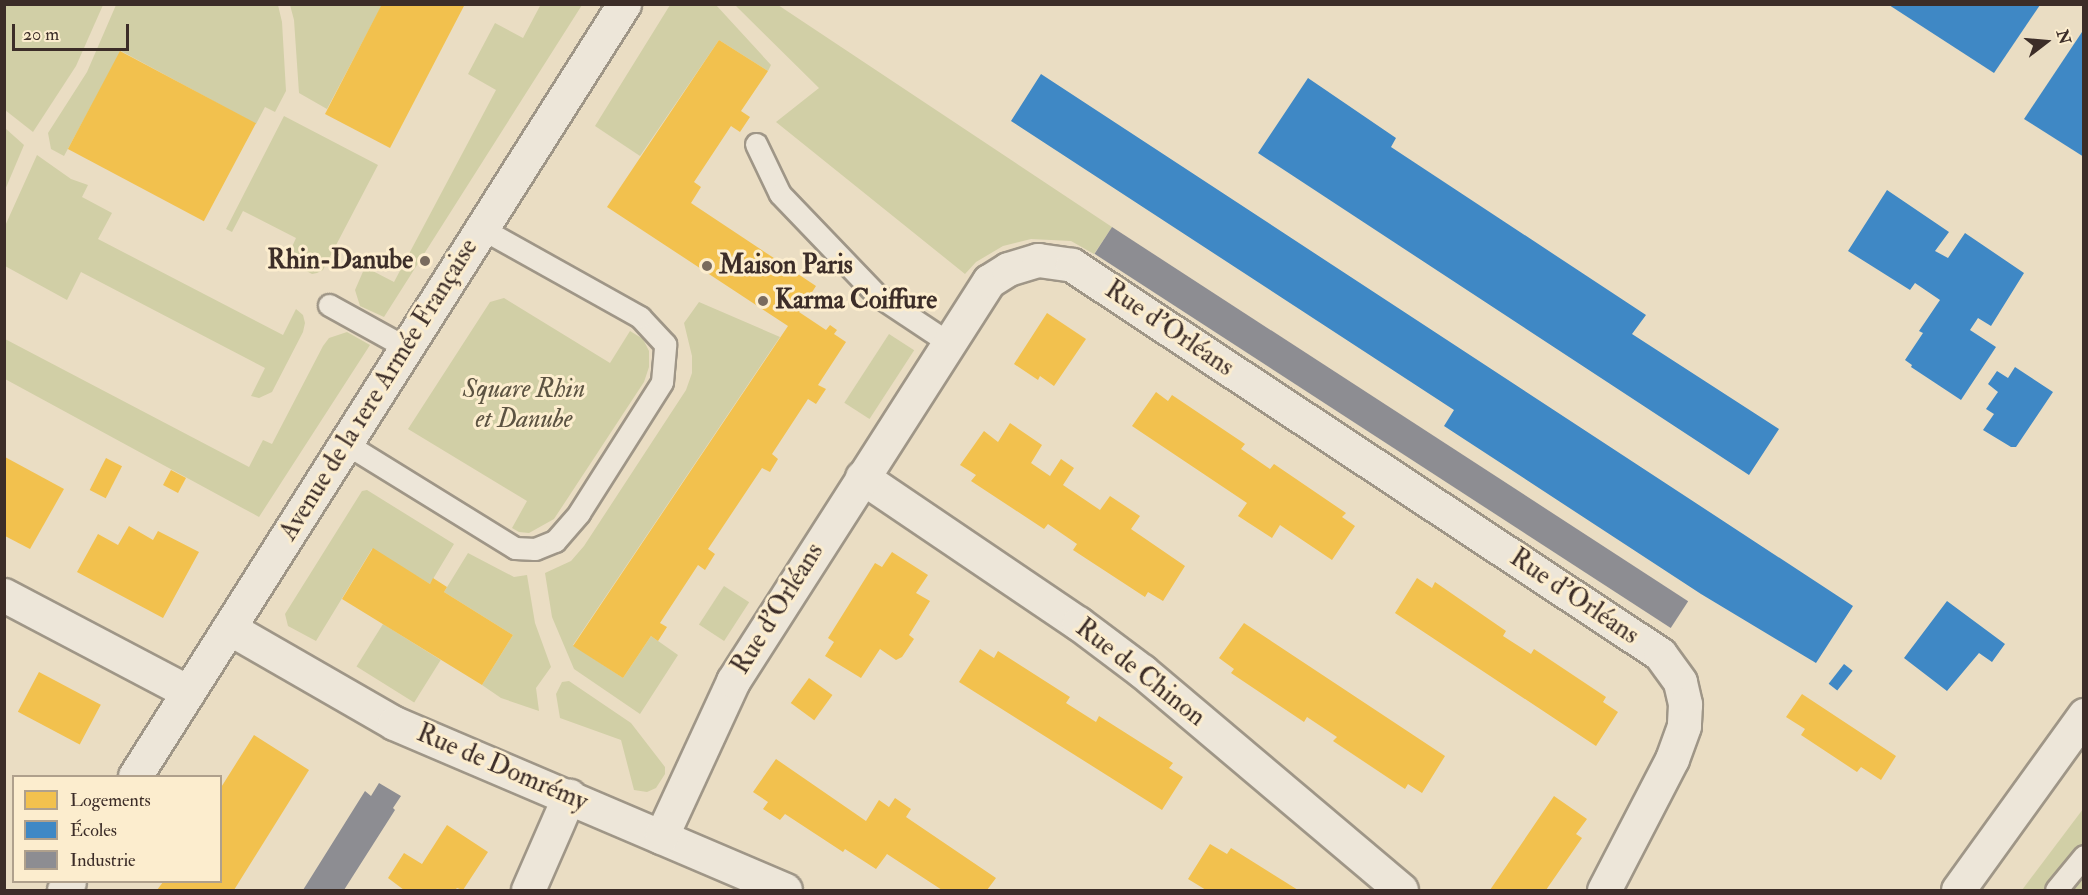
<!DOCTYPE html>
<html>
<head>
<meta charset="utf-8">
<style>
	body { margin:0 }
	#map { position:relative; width:2088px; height:895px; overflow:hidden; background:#eaddc3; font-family:"IM FELL Double Pica",serif }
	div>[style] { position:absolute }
	.green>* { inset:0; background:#d1cfa6; transform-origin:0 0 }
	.homes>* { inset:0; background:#f2c14e; transform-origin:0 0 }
	.schools>* { inset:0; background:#3f88c5; transform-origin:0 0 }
	.industry>* { inset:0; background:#8d8d92; transform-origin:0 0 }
	.roads { filter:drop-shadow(2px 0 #9f9687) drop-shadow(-2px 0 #9f9687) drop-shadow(0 2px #9f9687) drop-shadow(0 -2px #9f9687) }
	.service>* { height:21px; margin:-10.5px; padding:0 10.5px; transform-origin:10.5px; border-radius:10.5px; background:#ede6d9 }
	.minor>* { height:33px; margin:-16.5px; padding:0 16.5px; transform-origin:16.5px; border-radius:16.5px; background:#ede6d9 }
	.tertiary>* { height:33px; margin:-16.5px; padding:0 16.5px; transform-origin:16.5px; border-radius:16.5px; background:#ede6d9 }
	.dots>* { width:16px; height:16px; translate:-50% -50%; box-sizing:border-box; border:3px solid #fcedce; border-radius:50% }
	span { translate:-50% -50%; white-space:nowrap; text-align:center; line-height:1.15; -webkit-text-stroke:6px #fcedce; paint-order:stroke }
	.poi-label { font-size:26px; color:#3c2d28; font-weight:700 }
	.right { translate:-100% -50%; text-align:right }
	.left { translate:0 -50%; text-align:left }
	.street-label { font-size:26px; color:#3c2d28 }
	.park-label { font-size:26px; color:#5c5342; font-style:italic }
	.frame { position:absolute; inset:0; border:6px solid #3c2d28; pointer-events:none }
	.legend { position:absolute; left:12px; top:775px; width:210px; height:108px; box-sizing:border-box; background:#fcedce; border:2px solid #afa08c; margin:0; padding:8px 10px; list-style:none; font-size:18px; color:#3c2d28 }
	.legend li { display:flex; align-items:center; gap:12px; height:30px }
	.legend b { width:30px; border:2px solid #afa08c }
	.north { position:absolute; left:2016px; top:12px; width:60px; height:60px; -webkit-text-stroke:4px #fcedce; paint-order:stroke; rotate:74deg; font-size:16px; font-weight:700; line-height:24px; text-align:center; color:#3c2d28 }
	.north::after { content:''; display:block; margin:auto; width:21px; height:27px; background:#3c2d28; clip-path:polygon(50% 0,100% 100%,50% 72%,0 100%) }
	.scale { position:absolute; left:12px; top:24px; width:117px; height:27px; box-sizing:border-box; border:3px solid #3c2d28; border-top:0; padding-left:8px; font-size:18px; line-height:21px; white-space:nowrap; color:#3c2d28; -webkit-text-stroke:4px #fcedce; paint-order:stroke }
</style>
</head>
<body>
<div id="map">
	<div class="green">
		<i style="clip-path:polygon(541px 4px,582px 5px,384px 317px,360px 306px,355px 290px,365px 267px,394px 282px,496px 90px,468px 74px,495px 23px,523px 38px)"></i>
		<i style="clip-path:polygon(4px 5px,103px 5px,76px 66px,33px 132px,5px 110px)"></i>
		<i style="clip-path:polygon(116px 5px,278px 5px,282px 22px,286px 91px,275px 112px,265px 107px,256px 124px,121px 51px,64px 156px,51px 149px,48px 133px,87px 72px)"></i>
		<i style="clip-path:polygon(290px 5px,382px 5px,327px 109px,299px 93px,294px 20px)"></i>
		<i style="clip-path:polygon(670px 5px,716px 5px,771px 65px,768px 71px,719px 40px,640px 156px,595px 126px)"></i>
		<i style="clip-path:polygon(735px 5px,778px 5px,1112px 227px,1094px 254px,1071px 241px,1031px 239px,1003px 246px,976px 262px,965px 274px,776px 122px,819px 88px)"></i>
		<i style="clip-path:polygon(284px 116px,378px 165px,323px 270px,317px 273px,312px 274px,286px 260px,296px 238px,243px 211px,232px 232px,226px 229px)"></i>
		<i style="clip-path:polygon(5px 128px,24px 145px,5px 190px)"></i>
		<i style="clip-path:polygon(37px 155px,71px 179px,88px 185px,82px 197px,112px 213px,98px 239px,283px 335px,296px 309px,303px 315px,305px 323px,303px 332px,272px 392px,259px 398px,251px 396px,265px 368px,81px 272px,67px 300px,5px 266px,5px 226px)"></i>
		<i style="clip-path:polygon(504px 298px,610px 363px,630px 331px,643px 339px,649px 351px,649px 367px,644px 382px,554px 519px,529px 533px,519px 532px,512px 528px,527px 501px,408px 429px,490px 302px)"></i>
		<i style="clip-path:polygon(699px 302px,780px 337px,573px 645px,623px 678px,651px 636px,678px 655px,640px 714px,574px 669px,552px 617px,545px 573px,571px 561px,584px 546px,686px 390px,692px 373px,692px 356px,684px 323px)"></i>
		<i style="clip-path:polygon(347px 332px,370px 345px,259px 517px,5px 379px,5px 339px,249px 467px,263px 440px,272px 444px,323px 346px,329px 338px)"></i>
		<i style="left:889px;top:334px;width:30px;height:82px;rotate:33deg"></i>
		<i style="clip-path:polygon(367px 490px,454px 544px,430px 584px,372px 549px,316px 641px,288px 626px,285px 614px,362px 491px)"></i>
		<i style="clip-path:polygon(468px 553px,514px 577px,527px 575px,535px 623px,551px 667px,536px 688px,539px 711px,501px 698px,482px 685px,513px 635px,444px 592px)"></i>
		<i style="left:724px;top:586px;width:30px;height:46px;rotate:33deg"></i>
		<i style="left:383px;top:624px;width:68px;height:50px;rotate:32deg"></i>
		<i style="clip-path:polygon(569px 681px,631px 723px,665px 767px,665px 774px,656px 788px,647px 792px,634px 790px,621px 740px,560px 718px,556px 694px,562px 682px)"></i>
		<i style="clip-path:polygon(2083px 809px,2083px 890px,2022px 890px)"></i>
	</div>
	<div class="homes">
		<i style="clip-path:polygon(382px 4px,465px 4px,390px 148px,325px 114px)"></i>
		<i style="clip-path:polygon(719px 40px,768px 71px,741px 111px,750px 117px,740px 132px,731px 126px,694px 182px,701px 187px,691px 203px,816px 286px,799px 312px,826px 330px,830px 325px,837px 330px,834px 334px,846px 342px,818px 385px,826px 389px,816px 404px,808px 399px,772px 454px,778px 459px,770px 472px,762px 468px,708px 549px,715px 554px,705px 570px,698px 565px,660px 623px,667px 627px,658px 641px,651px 636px,623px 678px,573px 646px,788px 326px,607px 207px)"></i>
		<i style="left:120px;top:51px;width:154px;height:111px;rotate:28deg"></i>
		<i style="clip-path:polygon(1047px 313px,1086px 339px,1054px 386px,1040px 376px,1038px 380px,1014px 364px)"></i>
		<i style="clip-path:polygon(1156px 392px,1168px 401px,1172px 395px,1245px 444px,1241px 449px,1270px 469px,1274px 464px,1346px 513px,1342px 517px,1355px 526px,1332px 560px,1280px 525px,1272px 538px,1238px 516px,1247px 503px,1132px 426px)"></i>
		<i style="clip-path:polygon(1010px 423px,1042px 445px,1031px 463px,1050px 476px,1061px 459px,1074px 468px,1063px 485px,1100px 510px,1110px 496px,1140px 516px,1131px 529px,1185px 566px,1163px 601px,1148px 592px,1145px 597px,1073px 550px,1077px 544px,1048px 524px,1044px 529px,971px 481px,976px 475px,960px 465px,984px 431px,998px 442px)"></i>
		<i style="clip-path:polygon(5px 457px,64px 489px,30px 549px,5px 536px)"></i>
		<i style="left:106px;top:458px;width:18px;height:36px;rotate:27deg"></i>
		<i style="left:171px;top:470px;width:17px;height:17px;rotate:28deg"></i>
		<i style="clip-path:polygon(129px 526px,153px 540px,158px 531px,199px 552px,163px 618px,77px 572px,98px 534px,118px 545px)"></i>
		<i style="clip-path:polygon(373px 548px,430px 584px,433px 578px,447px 587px,444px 592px,513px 635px,482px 685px,342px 599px)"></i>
		<i style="clip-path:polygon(892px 552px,928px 575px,916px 593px,930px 601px,909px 635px,914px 639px,902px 657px,896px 660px,880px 649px,861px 678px,825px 656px,834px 642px,828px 638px,875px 563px,882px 567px)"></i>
		<i style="clip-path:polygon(1417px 578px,1432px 588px,1435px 582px,1506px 631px,1503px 636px,1531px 654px,1534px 649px,1606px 697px,1603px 702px,1618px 712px,1596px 746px,1395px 613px)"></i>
		<i style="clip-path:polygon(1244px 623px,1445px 756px,1422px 793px,1408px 784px,1405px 789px,1333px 741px,1337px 737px,1307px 717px,1304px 722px,1231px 673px,1234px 669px,1219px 658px)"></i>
		<i style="clip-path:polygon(980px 649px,994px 658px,998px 651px,1070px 697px,1066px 703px,1096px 722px,1099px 716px,1173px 763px,1169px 768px,1183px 777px,1162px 810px,959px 682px)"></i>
		<i style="left:39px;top:672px;width:70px;height:45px;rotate:28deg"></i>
		<i style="left:809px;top:678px;width:29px;height:31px;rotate:36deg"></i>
		<i style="clip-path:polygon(1802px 694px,1896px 756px,1881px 780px,1861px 767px,1857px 772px,1801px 735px,1805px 729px,1786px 717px)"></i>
		<i style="clip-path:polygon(254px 735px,309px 770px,234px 890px,157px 890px,163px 882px,220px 882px,220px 789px)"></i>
		<i style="clip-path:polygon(776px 759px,866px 821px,879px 800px,889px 807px,895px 798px,911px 809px,906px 817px,996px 878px,987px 890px,942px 890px,887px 854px,876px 869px,845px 849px,843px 852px,785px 814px,780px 820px,763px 809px,768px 802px,753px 792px)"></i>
		<i style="clip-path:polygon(1554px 796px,1587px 819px,1576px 834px,1582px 838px,1546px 890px,1490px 890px)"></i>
		<i style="clip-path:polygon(447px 825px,488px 852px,463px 890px,457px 888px,455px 890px,404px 890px,388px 878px,404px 853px,422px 864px)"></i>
		<i style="clip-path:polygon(1210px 844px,1227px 854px,1231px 848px,1298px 890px,1206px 890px,1188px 879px)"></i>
	</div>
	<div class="schools">
		<i style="clip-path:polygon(1889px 5px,2040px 5px,1994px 73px)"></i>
		<i style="clip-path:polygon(2084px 29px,2084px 157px,2024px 119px)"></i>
		<i style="clip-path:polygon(1041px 74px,1853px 606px,1816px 663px,1701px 594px,1444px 426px,1454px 410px,1011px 121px)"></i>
		<i style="clip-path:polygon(1308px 78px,1396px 138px,1391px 147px,1646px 315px,1632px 334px,1779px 429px,1749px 475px,1258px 153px)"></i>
		<i style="clip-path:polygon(1887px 190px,1949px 232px,1935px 251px,1948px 258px,1965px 233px,2024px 273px,1991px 326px,1978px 318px,1970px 330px,1996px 347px,1961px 400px,1911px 367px,1912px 365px,1905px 360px,1923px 333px,1919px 331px,1940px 300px,1915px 283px,1910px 290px,1848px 251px)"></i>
		<i style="clip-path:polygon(2015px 367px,2053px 392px,2016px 447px,2011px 447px,1983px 430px,1994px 414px,1986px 409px,1998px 392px,1988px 384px,1997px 371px,2008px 378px)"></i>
		<i style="clip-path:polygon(1947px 601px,2005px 644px,1992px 662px,1979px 653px,1947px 691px,1904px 658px)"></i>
		<i style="left:1844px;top:664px;width:11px;height:25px;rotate:38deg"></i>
	</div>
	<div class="industry">
		<i style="left:1112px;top:227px;width:687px;height:32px;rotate:33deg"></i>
		<i style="clip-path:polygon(379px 783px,401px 796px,393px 808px,395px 810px,344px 890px,303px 890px,365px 791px,371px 796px)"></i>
	</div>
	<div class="roads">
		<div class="service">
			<i style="left:756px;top:144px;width:55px;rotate:64.4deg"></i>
			<i style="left:780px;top:194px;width:140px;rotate:46.2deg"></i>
			<i style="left:877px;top:295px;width:87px;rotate:33.7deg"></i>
			<i style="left:329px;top:305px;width:87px;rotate:28.9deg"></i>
			<i style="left:345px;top:443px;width:200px;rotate:31.7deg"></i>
			<i style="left:515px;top:548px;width:20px;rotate:3deg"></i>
			<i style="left:535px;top:549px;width:22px;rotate:-22deg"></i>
			<i style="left:555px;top:541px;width:37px;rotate:-49deg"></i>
			<i style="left:579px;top:513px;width:155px;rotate:-57.6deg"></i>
			<i style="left:662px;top:382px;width:38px;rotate:-85deg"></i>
			<i style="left:665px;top:344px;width:37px;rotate:-133deg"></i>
			<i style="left:640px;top:317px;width:182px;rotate:-150.8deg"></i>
			<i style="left:2056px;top:890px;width:44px;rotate:-50.5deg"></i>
		</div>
		<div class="minor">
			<i style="left:862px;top:477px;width:261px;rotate:34.1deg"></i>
			<i style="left:1078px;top:623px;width:80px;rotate:36.9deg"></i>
			<i style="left:1142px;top:671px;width:339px;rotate:40.2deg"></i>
			<i style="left:4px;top:595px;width:208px;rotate:27.8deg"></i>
			<i style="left:229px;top:628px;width:190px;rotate:29.9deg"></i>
			<i style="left:394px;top:723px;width:425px;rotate:23.1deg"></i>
			<i style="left:135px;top:776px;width:914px;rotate:-57.65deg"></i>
			<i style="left:661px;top:837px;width:172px;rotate:-65.2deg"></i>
			<i style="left:733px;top:681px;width:475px;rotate:-57.4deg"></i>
			<i style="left:989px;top:281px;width:22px;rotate:-32deg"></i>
			<i style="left:1008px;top:269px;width:31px;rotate:-17deg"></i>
			<i style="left:1038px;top:260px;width:34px;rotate:8deg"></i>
			<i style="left:1072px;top:265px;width:705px;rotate:33.49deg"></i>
			<i style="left:1660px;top:654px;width:34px;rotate:54deg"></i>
			<i style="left:1680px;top:682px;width:23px;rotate:77deg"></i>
			<i style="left:1685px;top:704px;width:22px;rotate:93deg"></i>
			<i style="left:1684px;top:726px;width:35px;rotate:110deg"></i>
			<i style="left:1672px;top:759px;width:148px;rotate:117.4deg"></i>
			<i style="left:64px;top:890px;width:9px;rotate:-58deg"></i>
			<i style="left:528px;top:890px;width:103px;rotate:-66.4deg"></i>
		</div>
		<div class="tertiary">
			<i style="left:1958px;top:890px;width:216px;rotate:-54.2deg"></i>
		</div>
	</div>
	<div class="dots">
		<i style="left:425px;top:261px;background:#796b5e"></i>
		<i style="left:707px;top:266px;background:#796b5e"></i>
		<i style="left:763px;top:301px;background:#796b5e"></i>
	</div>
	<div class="poi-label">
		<span class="right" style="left:413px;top:261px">Rhin-Danube</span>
		<span class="left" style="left:719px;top:266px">Maison Paris</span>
		<span class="left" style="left:775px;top:301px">Karma Coiffure</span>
	</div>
	<div class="street-label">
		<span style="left:1169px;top:329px;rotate:34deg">Rue d'Orléans</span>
		<span style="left:379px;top:390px;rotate:-58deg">Avenue de la 1ere Armée Française</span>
		<span style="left:1574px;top:597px;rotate:34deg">Rue d'Orléans</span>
		<span style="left:778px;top:609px;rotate:-58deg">Rue d'Orléans</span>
		<span style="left:1140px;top:673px;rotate:38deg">Rue de Chinon</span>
		<span style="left:502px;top:768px;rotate:23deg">Rue de Domrémy</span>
	</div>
	<div class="park-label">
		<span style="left:524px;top:405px">Square Rhin<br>et Danube</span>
	</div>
	<div class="frame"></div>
	<ul class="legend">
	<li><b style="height:16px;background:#f2c14e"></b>Logements</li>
	<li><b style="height:16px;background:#3f88c5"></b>Écoles</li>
	<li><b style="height:16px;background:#8d8d92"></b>Industrie</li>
	</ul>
	<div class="north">N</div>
	<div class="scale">20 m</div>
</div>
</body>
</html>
